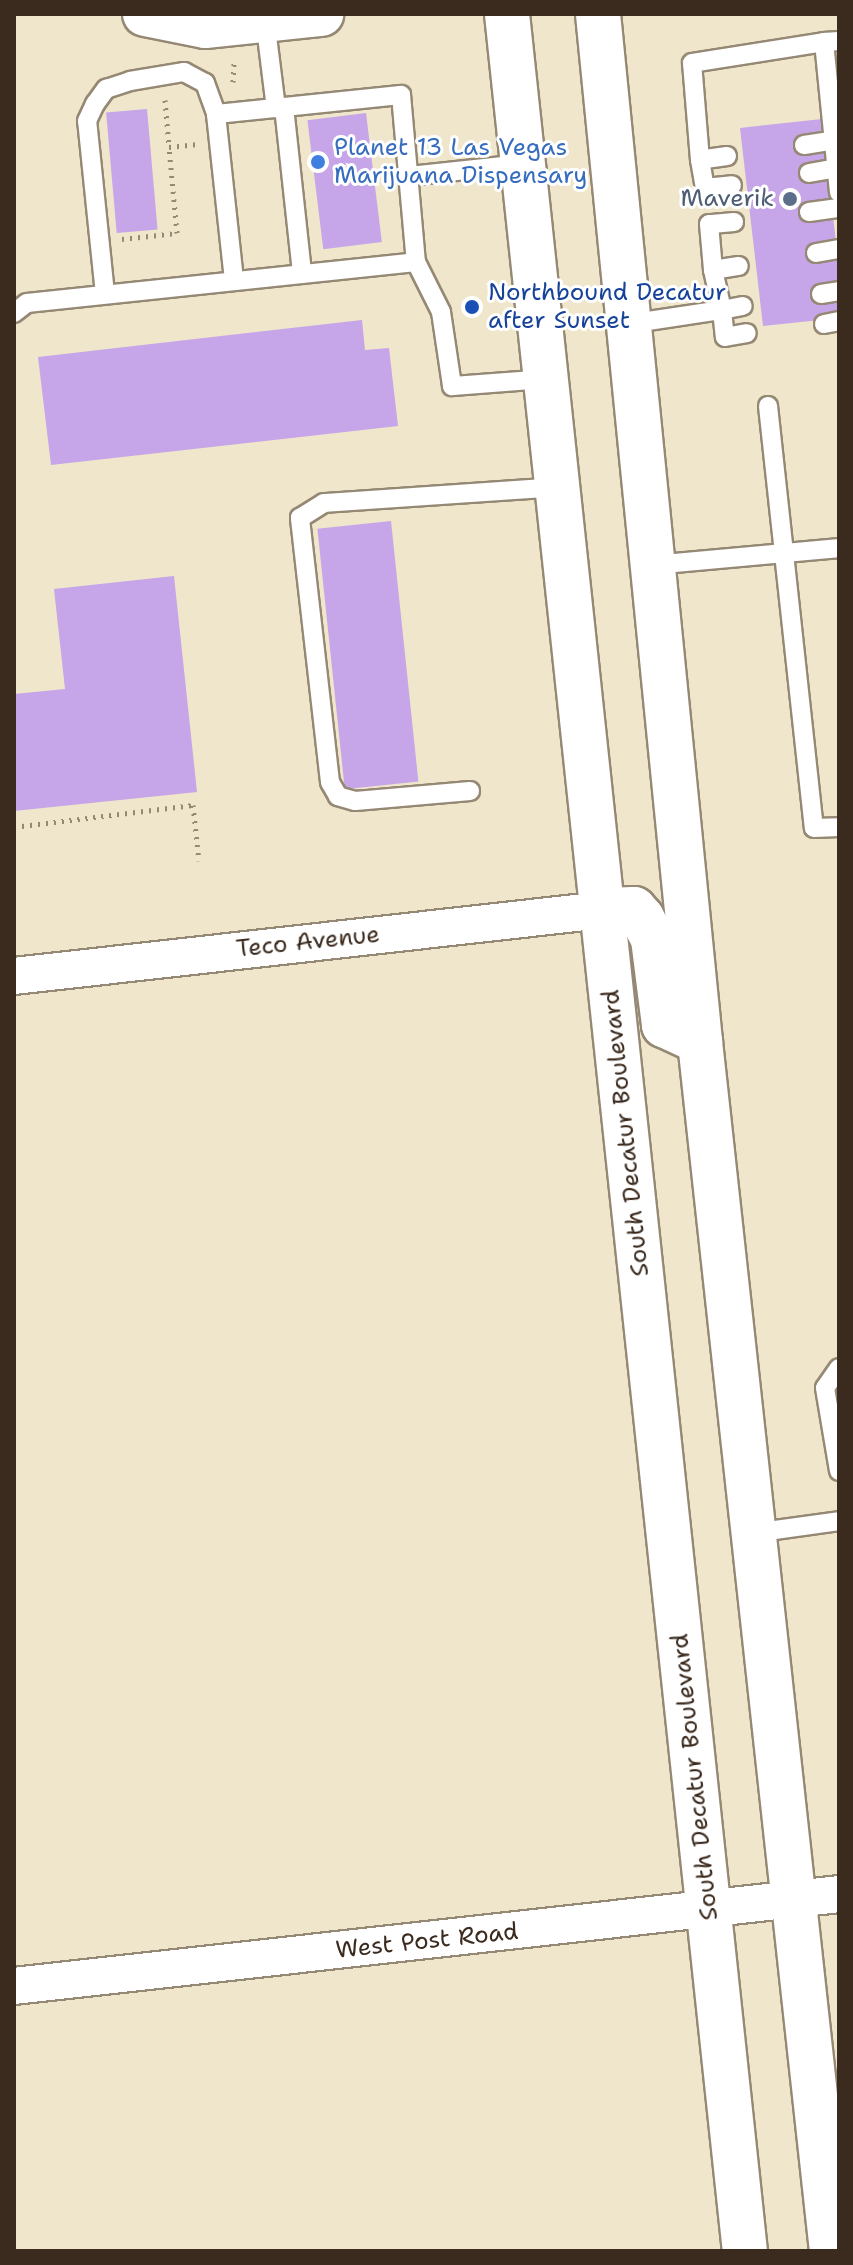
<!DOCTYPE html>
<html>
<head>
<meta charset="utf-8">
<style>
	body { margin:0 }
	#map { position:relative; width:853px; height:2265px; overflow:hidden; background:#efe6cb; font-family:"Shantell Sans",sans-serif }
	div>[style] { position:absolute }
	.building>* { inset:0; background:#c6a5e8; transform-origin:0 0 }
	.path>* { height:5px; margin-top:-2.5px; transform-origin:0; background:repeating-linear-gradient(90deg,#958874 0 2px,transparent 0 8px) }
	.roads { filter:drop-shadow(2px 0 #958874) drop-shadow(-2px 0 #958874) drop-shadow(0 2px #958874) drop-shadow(0 -2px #958874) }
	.lane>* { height:18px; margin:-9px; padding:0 9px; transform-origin:9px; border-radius:9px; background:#fff }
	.street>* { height:36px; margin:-18px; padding:0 18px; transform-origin:18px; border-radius:18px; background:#fff }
	.primary>* { height:44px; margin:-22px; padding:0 22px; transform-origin:22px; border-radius:22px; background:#fff }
	.dots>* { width:22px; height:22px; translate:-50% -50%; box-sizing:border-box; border:4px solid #fff; border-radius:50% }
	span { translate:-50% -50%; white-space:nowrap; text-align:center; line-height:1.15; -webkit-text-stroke:6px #fff; paint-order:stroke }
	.shop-label { font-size:24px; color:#366cbe }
	.left { translate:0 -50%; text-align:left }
	.service-label { font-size:24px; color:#4e5e75 }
	.right { translate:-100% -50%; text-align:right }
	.transit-label { font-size:24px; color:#164399 }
	.street-label { font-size:24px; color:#3b2a1e }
	.frame { position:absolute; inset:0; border:16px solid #3b2a1e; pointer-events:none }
</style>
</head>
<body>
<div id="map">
	<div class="building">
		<i style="left:147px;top:109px;width:121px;height:41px;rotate:85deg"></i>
		<i style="left:366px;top:113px;width:130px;height:59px;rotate:83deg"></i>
		<i style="clip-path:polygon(822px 119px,839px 269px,839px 318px,763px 326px,740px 128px)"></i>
		<i style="clip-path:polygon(362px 320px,365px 350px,389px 348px,398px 426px,51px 465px,38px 357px)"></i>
		<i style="left:391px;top:521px;width:262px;height:74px;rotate:84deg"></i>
		<i style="clip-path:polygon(174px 576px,197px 792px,14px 811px,14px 694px,65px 689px,54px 589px)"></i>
	</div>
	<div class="path">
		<i style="left:233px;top:82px;width:21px;rotate:-87deg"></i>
		<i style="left:165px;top:100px;width:47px;rotate:85.1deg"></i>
		<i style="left:122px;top:239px;width:55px;rotate:-6.2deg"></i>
		<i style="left:177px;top:233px;width:86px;rotate:-95.3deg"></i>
		<i style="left:169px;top:147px;width:27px;rotate:-6deg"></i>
		<i style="left:14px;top:827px;width:180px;rotate:-7deg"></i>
		<i style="left:193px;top:805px;width:56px;rotate:83.9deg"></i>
	</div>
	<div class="roads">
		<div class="lane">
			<i style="left:265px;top:20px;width:89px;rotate:82.9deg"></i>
			<i style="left:839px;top:41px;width:15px;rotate:176deg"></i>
			<i style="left:824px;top:42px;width:151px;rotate:84.3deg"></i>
			<i style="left:284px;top:107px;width:167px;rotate:83.8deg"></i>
			<i style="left:804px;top:145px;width:30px;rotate:-9deg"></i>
			<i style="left:727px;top:156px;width:27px;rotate:172deg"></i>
			<i style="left:700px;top:160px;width:28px;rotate:80deg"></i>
			<i style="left:705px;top:188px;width:27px;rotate:-6deg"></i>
			<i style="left:700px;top:160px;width:97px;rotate:-94.7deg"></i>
			<i style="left:692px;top:63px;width:134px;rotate:-9deg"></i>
			<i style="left:809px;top:173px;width:28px;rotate:-10deg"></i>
			<i style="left:409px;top:176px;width:114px;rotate:-6.1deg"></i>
			<i style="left:809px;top:212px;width:30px;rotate:-8deg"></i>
			<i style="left:734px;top:222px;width:25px;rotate:175deg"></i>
			<i style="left:709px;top:224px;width:46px;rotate:85deg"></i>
			<i style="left:713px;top:270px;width:26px;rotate:-9deg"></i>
			<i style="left:816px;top:253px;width:23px;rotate:-10deg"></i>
			<i style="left:713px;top:270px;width:41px;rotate:77.3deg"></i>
			<i style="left:722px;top:310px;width:21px;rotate:-11deg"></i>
			<i style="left:234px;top:280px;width:167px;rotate:-96.2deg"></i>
			<i style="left:216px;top:114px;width:186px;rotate:-5.9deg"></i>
			<i style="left:401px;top:95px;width:168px;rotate:84.9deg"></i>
			<i style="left:416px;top:262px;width:56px;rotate:63.4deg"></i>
			<i style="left:441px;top:312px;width:75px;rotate:81.5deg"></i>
			<i style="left:452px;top:386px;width:93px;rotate:-4.3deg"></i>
			<i style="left:105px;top:294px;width:174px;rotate:-95.9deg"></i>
			<i style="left:87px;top:121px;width:19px;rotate:-65deg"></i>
			<i style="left:95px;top:104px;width:19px;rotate:-54deg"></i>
			<i style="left:106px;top:89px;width:25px;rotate:-18deg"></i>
			<i style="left:130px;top:81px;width:55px;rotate:-9.5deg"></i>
			<i style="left:184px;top:72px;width:24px;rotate:28deg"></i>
			<i style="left:205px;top:83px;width:33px;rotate:70deg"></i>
			<i style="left:821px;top:294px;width:18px;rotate:-9deg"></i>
			<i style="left:14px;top:313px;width:16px;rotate:-38deg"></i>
			<i style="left:27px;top:303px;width:391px;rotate:-6deg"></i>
			<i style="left:628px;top:324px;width:95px;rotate:-8.5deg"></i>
			<i style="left:722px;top:310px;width:27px;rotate:84deg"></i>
			<i style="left:725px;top:337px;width:22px;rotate:-10deg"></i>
			<i style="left:824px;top:324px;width:15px;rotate:-11deg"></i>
			<i style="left:768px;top:406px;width:424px;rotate:83.8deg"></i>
			<i style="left:814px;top:828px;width:25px;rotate:-2deg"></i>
			<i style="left:653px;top:565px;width:187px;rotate:-5.2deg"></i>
			<i style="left:470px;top:791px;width:115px;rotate:175deg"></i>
			<i style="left:355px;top:801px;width:18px;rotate:-164deg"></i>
			<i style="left:338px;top:796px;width:16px;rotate:-120deg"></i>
			<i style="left:330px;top:782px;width:266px;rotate:-96.5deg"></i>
			<i style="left:300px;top:518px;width:28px;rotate:-32deg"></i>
			<i style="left:324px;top:503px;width:234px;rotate:-3.9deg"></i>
			<i style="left:839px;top:1368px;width:24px;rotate:125deg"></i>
			<i style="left:825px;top:1388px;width:84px;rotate:80.4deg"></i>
			<i style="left:753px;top:1533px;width:87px;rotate:-7.9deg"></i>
		</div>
		<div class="street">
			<i style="left:14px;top:976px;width:592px;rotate:-6.4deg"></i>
			<i style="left:14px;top:1986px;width:830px;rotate:-6.36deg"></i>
		</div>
		<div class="primary">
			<i style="left:145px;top:14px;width:61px;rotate:11.3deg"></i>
			<i style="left:205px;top:26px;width:117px;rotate:-5.9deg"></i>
			<i style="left:507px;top:14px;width:2250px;rotate:83.93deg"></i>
			<i style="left:598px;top:14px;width:1033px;rotate:84.33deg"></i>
			<i style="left:700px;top:1042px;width:1216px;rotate:83.77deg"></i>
			<i style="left:602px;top:910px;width:32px;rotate:-2deg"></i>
			<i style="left:634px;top:909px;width:12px;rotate:48deg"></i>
			<i style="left:642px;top:918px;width:24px;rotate:62deg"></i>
			<i style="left:653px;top:939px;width:87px;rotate:82.7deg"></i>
			<i style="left:664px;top:1025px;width:40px;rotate:25deg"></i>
		</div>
	</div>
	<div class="dots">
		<i style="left:318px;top:162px;background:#3f7fe0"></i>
		<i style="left:790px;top:199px;background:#5c6f8a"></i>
		<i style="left:472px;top:307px;background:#1a4fb4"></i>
	</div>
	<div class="shop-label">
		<span class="left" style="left:334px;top:162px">Planet 13 Las Vegas<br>Marijuana Dispensary</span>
	</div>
	<div class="service-label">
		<span class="right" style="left:774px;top:199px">Maverik</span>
	</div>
	<div class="transit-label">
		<span class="left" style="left:488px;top:307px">Northbound Decatur<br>after Sunset</span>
	</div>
	<div class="street-label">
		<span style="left:308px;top:942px;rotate:-6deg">Teco Avenue</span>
		<span style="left:626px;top:1133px;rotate:-96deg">South Decatur Boulevard</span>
		<span style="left:695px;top:1777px;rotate:-96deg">South Decatur Boulevard</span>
		<span style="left:427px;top:1941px;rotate:-6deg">West Post Road</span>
	</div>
	<div class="frame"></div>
</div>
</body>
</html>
